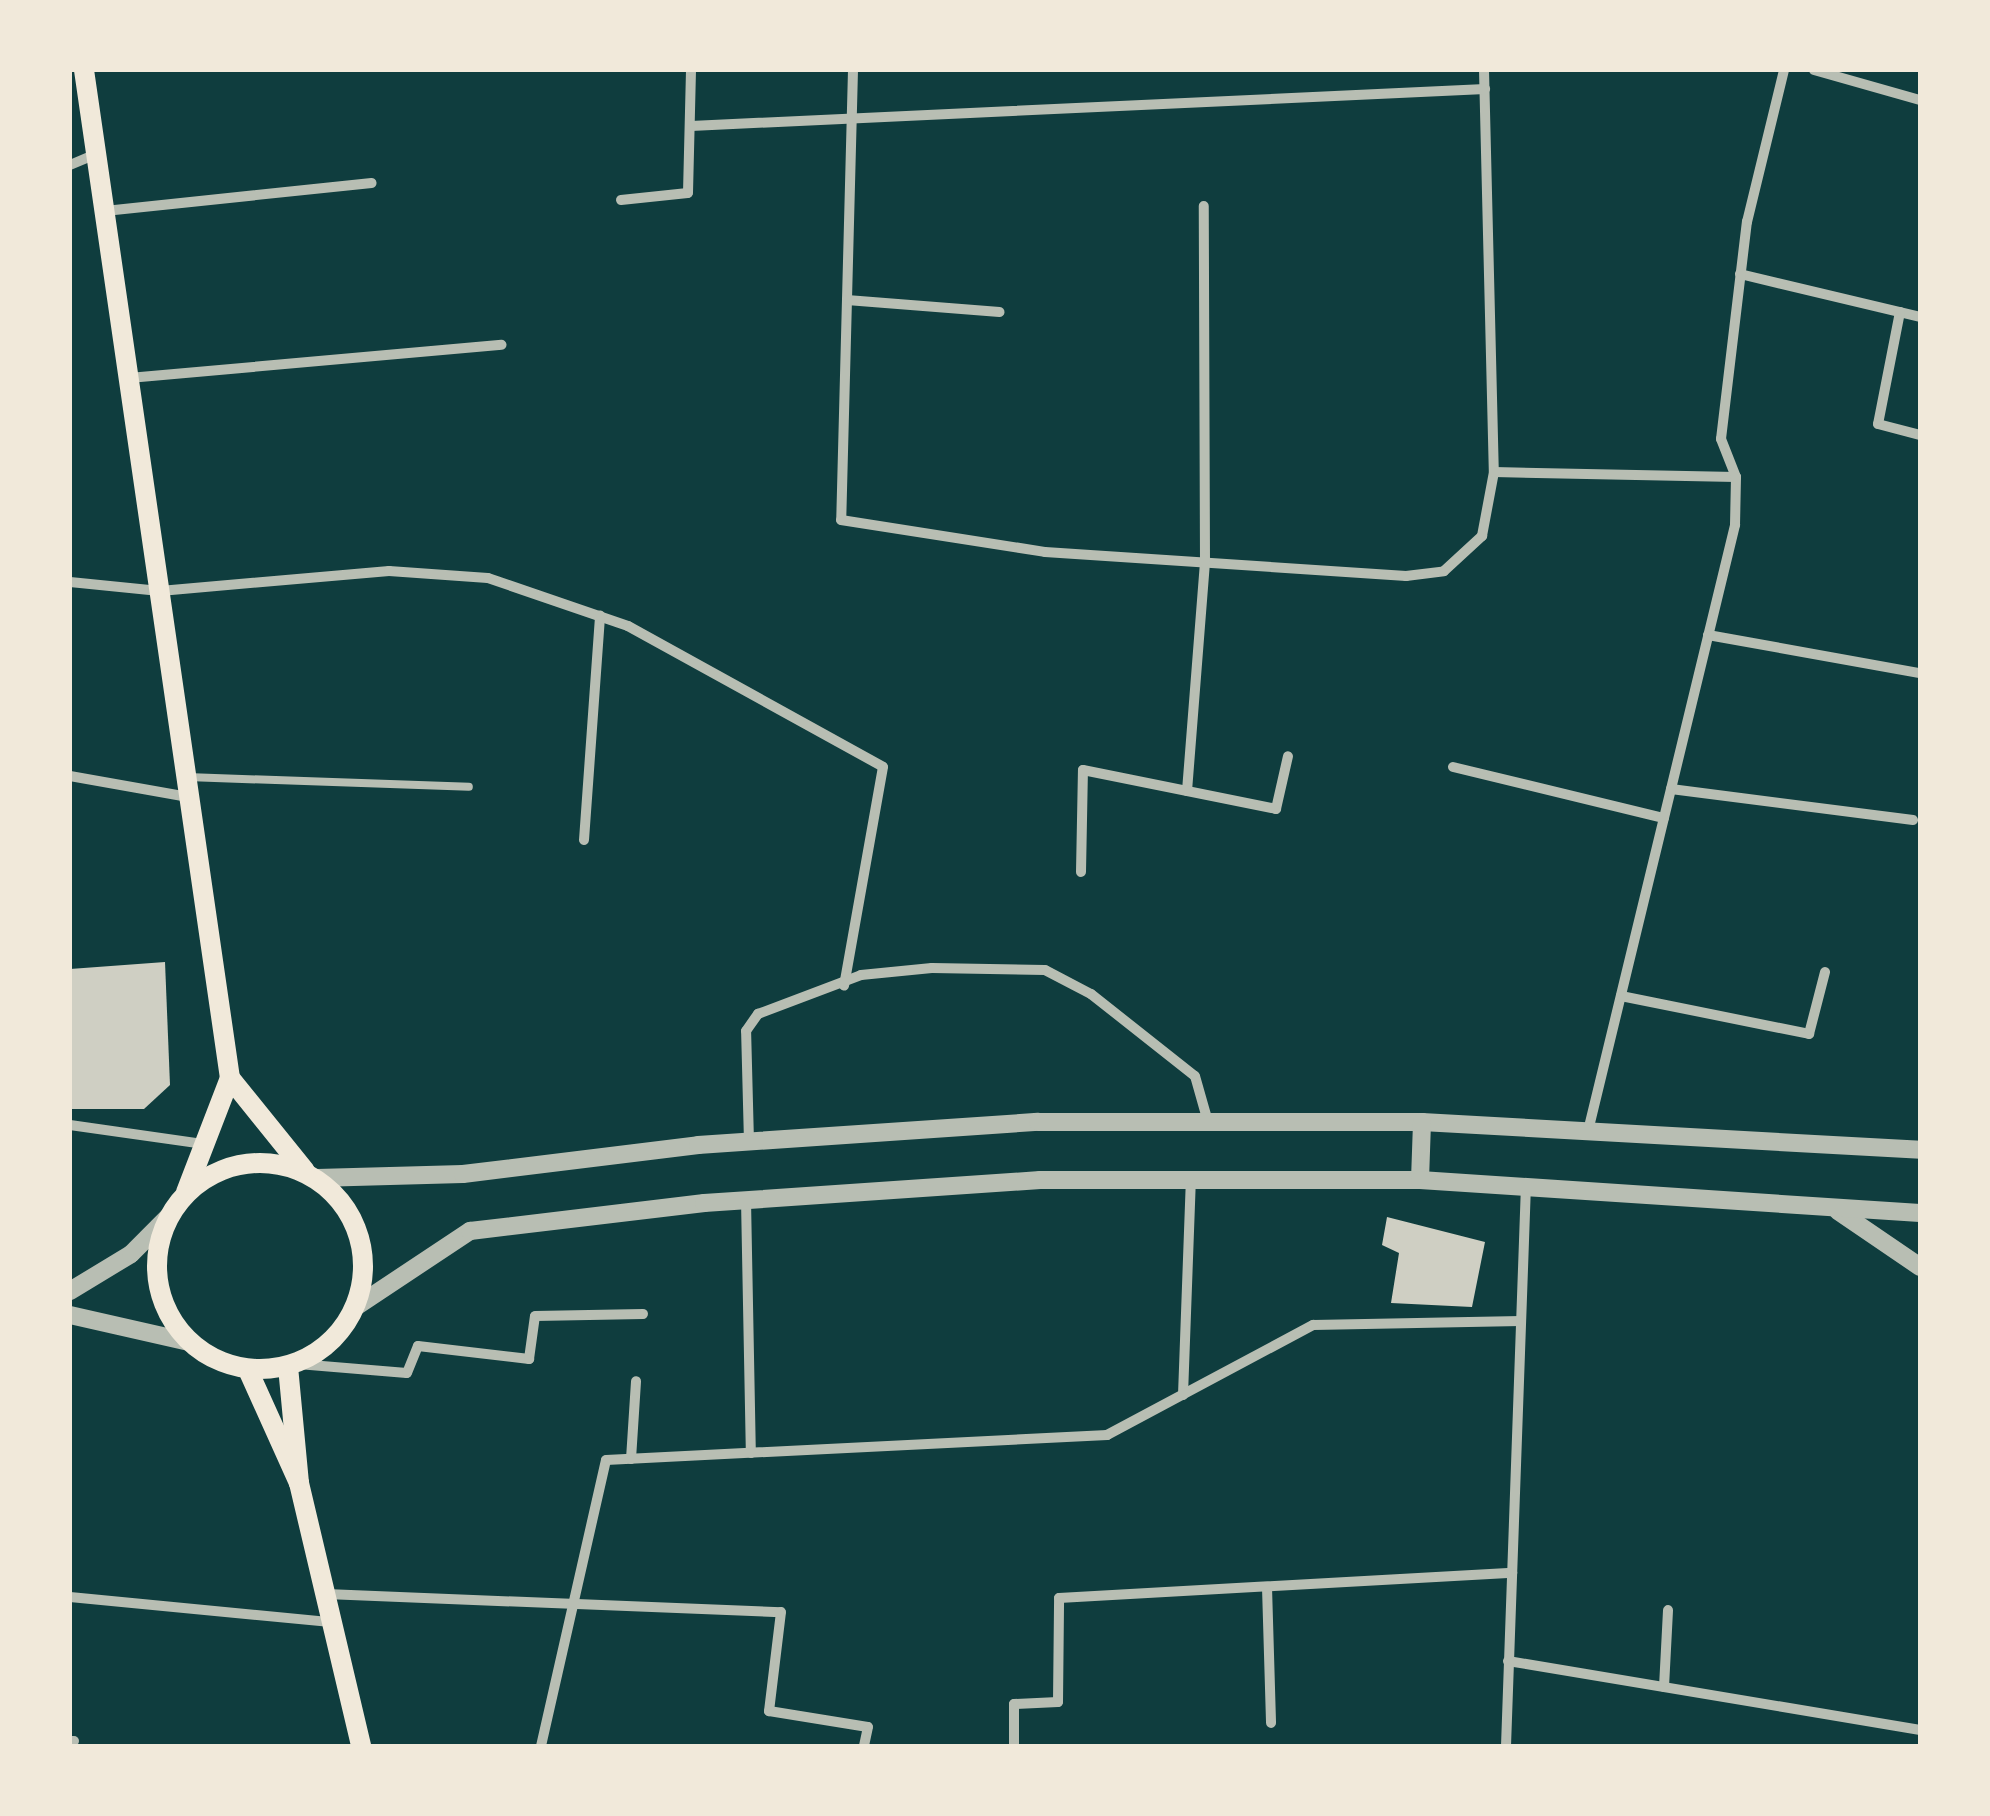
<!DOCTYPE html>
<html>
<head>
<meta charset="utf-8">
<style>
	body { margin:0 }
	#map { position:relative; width:1990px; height:1816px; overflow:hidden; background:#0f3d3e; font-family:"DejaVu Sans",sans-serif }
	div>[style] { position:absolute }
	.building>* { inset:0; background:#cfcfc3 }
	.service>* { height:8px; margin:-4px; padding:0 4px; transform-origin:4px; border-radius:4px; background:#b8beb3 }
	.minor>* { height:10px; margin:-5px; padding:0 5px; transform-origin:5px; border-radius:5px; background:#b8beb3 }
	.tertiary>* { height:18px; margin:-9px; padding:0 9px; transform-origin:9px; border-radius:9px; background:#b8beb3 }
	.secondary>* { height:20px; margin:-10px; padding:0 10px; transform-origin:10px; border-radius:10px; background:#f1e9da }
	.secondary>.ring { margin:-10px; padding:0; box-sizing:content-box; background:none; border:20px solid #f1e9da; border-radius:50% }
	span { translate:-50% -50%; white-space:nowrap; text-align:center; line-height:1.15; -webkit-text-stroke:8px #f1e9da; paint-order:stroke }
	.frame { position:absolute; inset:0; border:72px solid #f1e9da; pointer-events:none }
</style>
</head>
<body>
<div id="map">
	<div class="building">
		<i style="clip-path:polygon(165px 962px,170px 1085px,144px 1109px,70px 1109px,70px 969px)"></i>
		<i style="clip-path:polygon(1387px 1217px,1485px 1242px,1472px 1307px,1391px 1303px,1399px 1253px,1382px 1245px)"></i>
	</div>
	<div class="service">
		<i style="left:187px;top:777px;width:282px;rotate:2deg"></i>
	</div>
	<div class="minor">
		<i style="left:853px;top:70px;width:450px;rotate:91.5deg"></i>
		<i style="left:841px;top:520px;width:206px;rotate:8.9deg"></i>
		<i style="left:1045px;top:552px;width:362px;rotate:3.8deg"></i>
		<i style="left:1406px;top:576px;width:38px;rotate:-7deg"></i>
		<i style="left:1444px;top:571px;width:52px;rotate:-42.6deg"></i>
		<i style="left:1482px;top:536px;width:65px;rotate:-79.4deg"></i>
		<i style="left:1494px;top:472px;width:242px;rotate:1.2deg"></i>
		<i style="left:1484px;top:70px;width:402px;rotate:88.6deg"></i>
		<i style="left:1814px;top:70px;width:110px;rotate:15.8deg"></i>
		<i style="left:691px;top:126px;width:795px;rotate:-2.67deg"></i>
		<i style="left:70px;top:165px;width:28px;rotate:-23deg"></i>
		<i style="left:621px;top:200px;width:67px;rotate:-6deg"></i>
		<i style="left:688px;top:193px;width:123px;rotate:-88.6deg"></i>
		<i style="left:105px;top:211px;width:268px;rotate:-6deg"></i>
		<i style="left:1740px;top:274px;width:185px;rotate:13.4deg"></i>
		<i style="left:847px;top:300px;width:153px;rotate:4.5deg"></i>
		<i style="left:1900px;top:312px;width:114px;rotate:101.1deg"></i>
		<i style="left:1878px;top:424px;width:43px;rotate:14.7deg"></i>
		<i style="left:129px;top:378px;width:374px;rotate:-5.1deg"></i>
		<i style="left:70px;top:582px;width:90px;rotate:5.7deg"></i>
		<i style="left:160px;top:591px;width:230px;rotate:-5deg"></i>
		<i style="left:389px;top:571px;width:99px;rotate:4deg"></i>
		<i style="left:488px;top:578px;width:148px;rotate:18.9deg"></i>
		<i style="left:628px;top:626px;width:291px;rotate:28.9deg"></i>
		<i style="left:883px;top:767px;width:222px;rotate:100.1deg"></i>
		<i style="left:1708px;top:635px;width:215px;rotate:10.2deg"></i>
		<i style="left:1453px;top:767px;width:217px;rotate:13.6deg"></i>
		<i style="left:70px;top:776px;width:120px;rotate:10.1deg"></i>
		<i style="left:1671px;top:789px;width:244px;rotate:7.3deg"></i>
		<i style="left:1187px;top:791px;width:229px;rotate:-85.5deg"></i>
		<i style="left:1205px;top:563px;width:357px;rotate:-90.2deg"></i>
		<i style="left:584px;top:840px;width:225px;rotate:-85.9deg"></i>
		<i style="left:1081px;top:872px;width:102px;rotate:-88.9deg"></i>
		<i style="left:1083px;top:770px;width:197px;rotate:11.4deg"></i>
		<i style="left:1276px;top:809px;width:54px;rotate:-77.2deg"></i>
		<i style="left:1621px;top:996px;width:192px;rotate:11.4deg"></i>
		<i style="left:1809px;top:1034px;width:64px;rotate:-75.5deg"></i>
		<i style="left:70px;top:1125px;width:134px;rotate:8.1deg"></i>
		<i style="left:1588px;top:1131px;width:624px;rotate:-76.36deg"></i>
		<i style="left:1735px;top:525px;width:48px;rotate:-88.8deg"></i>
		<i style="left:1736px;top:477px;width:41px;rotate:-111.5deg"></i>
		<i style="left:1721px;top:439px;width:219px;rotate:-83.2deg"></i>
		<i style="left:1747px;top:222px;width:156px;rotate:-76.3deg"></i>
		<i style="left:749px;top:1142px;width:111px;rotate:-91.5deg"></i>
		<i style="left:746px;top:1031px;width:21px;rotate:-55deg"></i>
		<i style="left:758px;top:1014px;width:110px;rotate:-20.7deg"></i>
		<i style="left:861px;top:975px;width:71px;rotate:-5.6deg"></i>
		<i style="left:932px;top:968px;width:113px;rotate:1deg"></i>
		<i style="left:1045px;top:970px;width:52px;rotate:27.6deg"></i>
		<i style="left:1091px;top:994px;width:132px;rotate:38.3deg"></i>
		<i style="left:1195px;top:1076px;width:48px;rotate:74.2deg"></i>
		<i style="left:746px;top:1200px;width:253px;rotate:88.9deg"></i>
		<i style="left:298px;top:1364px;width:109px;rotate:4.7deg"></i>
		<i style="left:407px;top:1373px;width:29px;rotate:-68deg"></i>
		<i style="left:418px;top:1346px;width:112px;rotate:6.7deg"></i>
		<i style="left:529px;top:1359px;width:43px;rotate:-82.1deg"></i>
		<i style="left:535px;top:1316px;width:108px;rotate:-1.1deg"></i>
		<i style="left:1183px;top:1395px;width:215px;rotate:-87.9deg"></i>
		<i style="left:631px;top:1459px;width:78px;rotate:-86.3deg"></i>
		<i style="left:1267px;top:1587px;width:136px;rotate:88.3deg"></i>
		<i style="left:326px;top:1594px;width:455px;rotate:2.3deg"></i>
		<i style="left:781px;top:1612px;width:100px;rotate:96.9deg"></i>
		<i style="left:769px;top:1711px;width:100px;rotate:9.2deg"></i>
		<i style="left:868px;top:1727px;width:19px;rotate:102deg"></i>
		<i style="left:70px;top:1597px;width:262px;rotate:5.5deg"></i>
		<i style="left:1508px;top:1661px;width:418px;rotate:9.5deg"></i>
		<i style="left:1664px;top:1687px;width:77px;rotate:-87deg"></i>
		<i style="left:70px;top:1741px;width:4px"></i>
		<i style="left:541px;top:1746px;width:293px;rotate:-77.2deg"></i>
		<i style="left:606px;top:1460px;width:502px;rotate:-2.86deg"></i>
		<i style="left:1107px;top:1435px;width:234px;rotate:-28.1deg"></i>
		<i style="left:1313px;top:1325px;width:208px;rotate:-1.1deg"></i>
		<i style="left:1014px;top:1746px;width:42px;rotate:-90deg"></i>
		<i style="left:1014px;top:1704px;width:44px;rotate:-2.6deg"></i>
		<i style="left:1058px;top:1702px;width:104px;rotate:-89.4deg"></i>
		<i style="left:1059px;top:1598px;width:454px;rotate:-3.2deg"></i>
		<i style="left:1506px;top:1746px;width:561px;rotate:-87.96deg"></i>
	</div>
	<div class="tertiary">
		<i style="left:317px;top:1178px;width:146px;rotate:-1.6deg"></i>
		<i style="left:463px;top:1174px;width:237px;rotate:-7deg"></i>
		<i style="left:698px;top:1145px;width:341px;rotate:-3.9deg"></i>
		<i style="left:1038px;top:1122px;width:384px"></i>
		<i style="left:1422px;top:1122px;width:499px;rotate:3.2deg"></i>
		<i style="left:1420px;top:1180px;width:58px;rotate:-88deg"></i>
		<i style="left:1838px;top:1211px;width:99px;rotate:34.3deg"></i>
		<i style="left:70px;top:1291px;width:71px;rotate:-31.2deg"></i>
		<i style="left:131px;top:1254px;width:52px;rotate:-45deg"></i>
		<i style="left:357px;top:1306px;width:136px;rotate:-33.6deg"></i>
		<i style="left:470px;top:1231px;width:236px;rotate:-6.8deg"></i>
		<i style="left:704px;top:1203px;width:337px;rotate:-3.9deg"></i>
		<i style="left:1040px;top:1180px;width:380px"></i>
		<i style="left:1420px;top:1180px;width:501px;rotate:3.78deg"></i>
		<i style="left:70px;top:1315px;width:122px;rotate:12.8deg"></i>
	</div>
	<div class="secondary">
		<i style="left:84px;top:70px;width:1019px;rotate:81.76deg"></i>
		<i class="ring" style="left:157px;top:1163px;width:186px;height:186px"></i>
		<i style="left:186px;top:1192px;width:122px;rotate:-68.9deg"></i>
		<i style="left:230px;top:1078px;width:119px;rotate:51.1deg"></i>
		<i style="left:248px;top:1370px;width:124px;rotate:65.7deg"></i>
		<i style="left:299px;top:1483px;width:117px;rotate:-95.4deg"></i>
		<i style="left:299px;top:1483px;width:270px;rotate:76.7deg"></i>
	</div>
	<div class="frame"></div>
</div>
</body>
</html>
